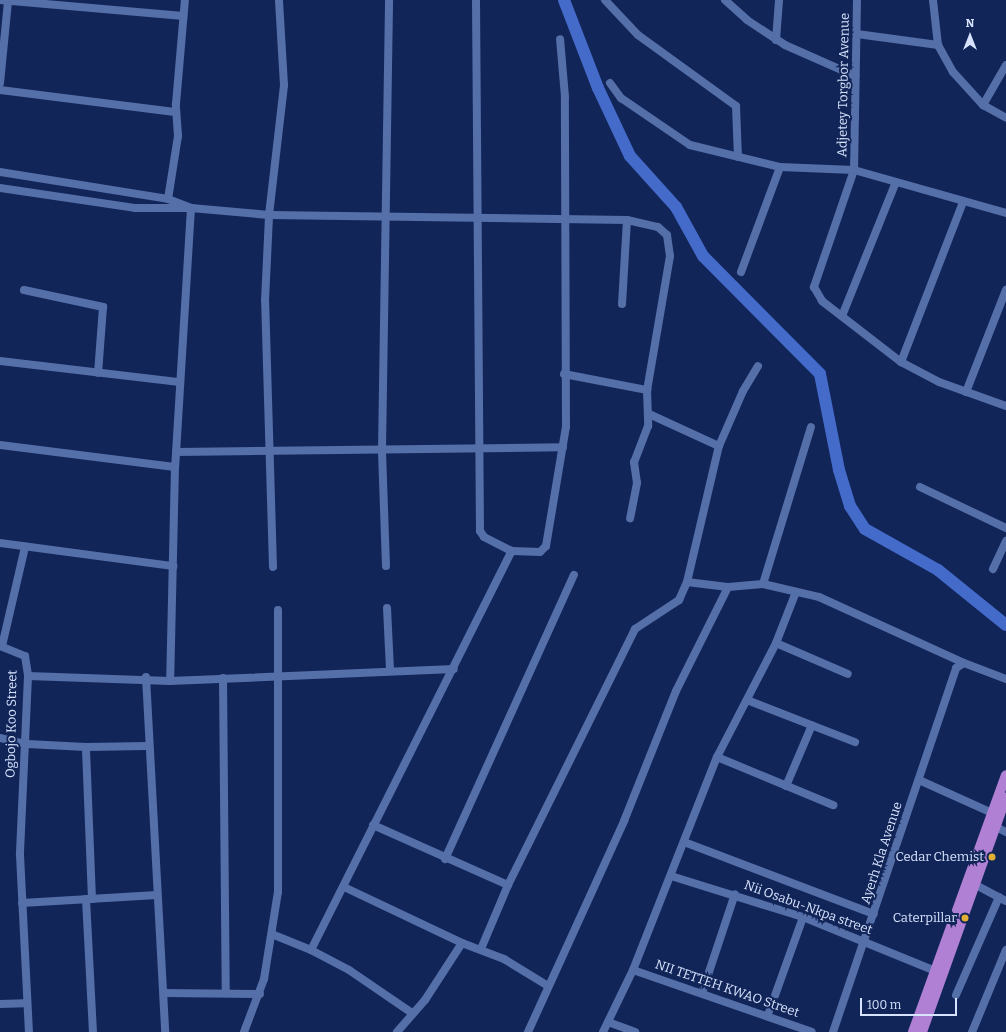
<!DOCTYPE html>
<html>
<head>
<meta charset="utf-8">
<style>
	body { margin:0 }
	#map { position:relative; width:1006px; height:1032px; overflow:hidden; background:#122558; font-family:Bitter,serif }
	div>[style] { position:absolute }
	.river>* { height:12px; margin:-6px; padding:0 6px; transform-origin:6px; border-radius:6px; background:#446aca }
	.minor>* { height:8px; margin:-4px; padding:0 4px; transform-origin:4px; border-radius:4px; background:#556fa9 }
	.major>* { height:10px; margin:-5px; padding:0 5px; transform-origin:5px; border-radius:5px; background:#af80d4 }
	.dots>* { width:11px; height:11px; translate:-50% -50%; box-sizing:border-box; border:2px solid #122558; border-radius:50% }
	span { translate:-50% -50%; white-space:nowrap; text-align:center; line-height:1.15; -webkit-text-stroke:4px #122558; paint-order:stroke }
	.street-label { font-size:13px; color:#d7e3fd }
	.poi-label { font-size:13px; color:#d7e3fd }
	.right { translate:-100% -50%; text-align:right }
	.north { position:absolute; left:950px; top:16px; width:40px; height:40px; -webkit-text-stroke:3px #122558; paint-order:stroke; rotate:0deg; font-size:11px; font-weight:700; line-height:16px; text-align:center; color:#d7e3fd }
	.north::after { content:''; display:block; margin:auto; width:14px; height:18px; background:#d7e3fd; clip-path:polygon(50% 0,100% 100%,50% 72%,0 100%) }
	.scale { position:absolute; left:860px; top:998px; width:97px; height:18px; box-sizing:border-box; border:2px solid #d7e3fd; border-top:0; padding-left:5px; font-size:12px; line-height:14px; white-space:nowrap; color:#d7e3fd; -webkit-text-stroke:3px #122558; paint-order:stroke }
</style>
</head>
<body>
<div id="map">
	<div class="river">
		<i style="left:564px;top:0;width:94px;rotate:68.9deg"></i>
		<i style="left:598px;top:88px;width:75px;rotate:64.8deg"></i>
		<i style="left:630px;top:156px;width:69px;rotate:48deg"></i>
		<i style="left:676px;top:207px;width:56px;rotate:61.1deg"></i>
		<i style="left:703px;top:256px;width:166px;rotate:45.2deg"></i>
		<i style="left:820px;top:374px;width:98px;rotate:78.8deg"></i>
		<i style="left:839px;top:470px;width:38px;rotate:73deg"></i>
		<i style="left:850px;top:506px;width:27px;rotate:57deg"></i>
		<i style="left:865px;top:529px;width:84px;rotate:29.3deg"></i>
		<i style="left:938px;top:570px;width:87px;rotate:39deg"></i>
	</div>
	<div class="minor">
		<i style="left:0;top:0;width:184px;rotate:5deg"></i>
		<i style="left:476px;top:0;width:531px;rotate:89.57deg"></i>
		<i style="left:480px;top:531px;width:7px;rotate:56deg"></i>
		<i style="left:484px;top:537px;width:31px;rotate:27deg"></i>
		<i style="left:512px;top:551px;width:28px;rotate:2deg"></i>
		<i style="left:540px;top:552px;width:8px;rotate:-45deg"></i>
		<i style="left:546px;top:546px;width:121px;rotate:-80.5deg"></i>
		<i style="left:566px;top:427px;width:330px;rotate:-90.2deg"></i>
		<i style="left:565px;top:97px;width:58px;rotate:-94.9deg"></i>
		<i style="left:605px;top:0;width:48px;rotate:46.7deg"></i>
		<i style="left:638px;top:35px;width:121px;rotate:35.9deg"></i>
		<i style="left:736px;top:106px;width:51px;rotate:87.8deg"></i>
		<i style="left:725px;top:0;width:30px;rotate:42deg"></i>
		<i style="left:747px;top:20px;width:45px;rotate:33.3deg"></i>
		<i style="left:785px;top:45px;width:77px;rotate:23.9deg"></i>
		<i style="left:857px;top:0;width:170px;rotate:91deg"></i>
		<i style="left:854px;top:170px;width:124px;rotate:108.9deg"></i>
		<i style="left:814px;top:287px;width:16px;rotate:60deg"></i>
		<i style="left:822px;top:301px;width:100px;rotate:37.7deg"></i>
		<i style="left:901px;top:362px;width:43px;rotate:27.8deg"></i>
		<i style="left:939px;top:382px;width:71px;rotate:19.7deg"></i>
		<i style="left:933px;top:0;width:45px;rotate:83.7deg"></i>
		<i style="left:938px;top:45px;width:31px;rotate:61deg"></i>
		<i style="left:953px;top:72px;width:45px;rotate:47.7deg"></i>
		<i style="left:983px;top:105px;width:26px;rotate:29deg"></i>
		<i style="left:857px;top:34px;width:82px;rotate:7.7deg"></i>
		<i style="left:776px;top:40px;width:40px;rotate:-85.7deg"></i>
		<i style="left:0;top:83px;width:82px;rotate:-84.4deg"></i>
		<i style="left:610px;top:83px;width:19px;rotate:54deg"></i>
		<i style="left:621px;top:98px;width:83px;rotate:34.3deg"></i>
		<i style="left:690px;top:145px;width:93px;rotate:13.7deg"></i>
		<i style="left:780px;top:167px;width:74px;rotate:2.3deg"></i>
		<i style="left:854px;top:170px;width:158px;rotate:15.8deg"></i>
		<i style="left:0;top:90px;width:176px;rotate:7.2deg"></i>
		<i style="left:983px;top:105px;width:46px;rotate:-60.1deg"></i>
		<i style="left:0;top:172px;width:170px;rotate:9.1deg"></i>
		<i style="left:168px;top:199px;width:25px;rotate:21deg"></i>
		<i style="left:191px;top:208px;width:78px;rotate:5.1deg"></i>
		<i style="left:269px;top:215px;width:358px;rotate:0.8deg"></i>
		<i style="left:627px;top:220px;width:32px;rotate:13deg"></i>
		<i style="left:658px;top:227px;width:12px;rotate:42deg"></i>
		<i style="left:667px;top:235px;width:21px;rotate:82deg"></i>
		<i style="left:670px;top:256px;width:136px;rotate:99.7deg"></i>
		<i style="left:647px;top:390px;width:36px;rotate:88deg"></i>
		<i style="left:648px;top:426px;width:39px;rotate:111deg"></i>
		<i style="left:634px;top:462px;width:21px;rotate:82deg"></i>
		<i style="left:637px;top:483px;width:36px;rotate:101deg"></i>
		<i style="left:0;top:188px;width:136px;rotate:8.4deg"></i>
		<i style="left:135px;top:208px;width:56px"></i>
		<i style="left:191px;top:208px;width:259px;rotate:93.5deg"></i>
		<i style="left:175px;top:467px;width:214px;rotate:91.3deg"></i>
		<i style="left:168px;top:199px;width:64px;rotate:-81deg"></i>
		<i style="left:178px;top:136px;width:32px;rotate:-94deg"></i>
		<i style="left:176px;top:104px;width:104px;rotate:-85.1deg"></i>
		<i style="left:741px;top:272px;width:112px;rotate:-69.6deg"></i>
		<i style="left:24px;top:290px;width:81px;rotate:12.1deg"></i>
		<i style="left:103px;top:307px;width:66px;rotate:94.3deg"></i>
		<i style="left:622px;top:304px;width:84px;rotate:-86.6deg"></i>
		<i style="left:842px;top:316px;width:144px;rotate:-68.1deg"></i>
		<i style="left:0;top:361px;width:181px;rotate:6.7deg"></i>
		<i style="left:901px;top:362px;width:172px;rotate:-68.8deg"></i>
		<i style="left:564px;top:374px;width:85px;rotate:10.9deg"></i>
		<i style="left:966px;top:392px;width:110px;rotate:-68.6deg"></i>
		<i style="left:649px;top:414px;width:77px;rotate:24.6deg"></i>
		<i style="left:0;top:445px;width:176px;rotate:7.2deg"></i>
		<i style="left:176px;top:452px;width:387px;rotate:-0.7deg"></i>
		<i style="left:920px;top:487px;width:95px;rotate:25.5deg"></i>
		<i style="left:0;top:543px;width:175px;rotate:7.6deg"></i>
		<i style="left:386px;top:566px;width:116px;rotate:-92deg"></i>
		<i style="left:382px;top:450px;width:450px;rotate:-89.1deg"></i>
		<i style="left:273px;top:567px;width:266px;rotate:-91.7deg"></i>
		<i style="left:265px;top:301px;width:86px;rotate:-87.3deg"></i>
		<i style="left:269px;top:215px;width:131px;rotate:-83.4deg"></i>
		<i style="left:284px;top:85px;width:85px;rotate:-93.4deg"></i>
		<i style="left:993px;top:569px;width:31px;rotate:-65deg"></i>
		<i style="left:687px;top:582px;width:140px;rotate:-76.8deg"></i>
		<i style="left:719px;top:446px;width:60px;rotate:-66.4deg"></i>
		<i style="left:743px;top:391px;width:29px;rotate:-59deg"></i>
		<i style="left:763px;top:584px;width:164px;rotate:-73deg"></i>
		<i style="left:387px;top:608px;width:61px;rotate:87.2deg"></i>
		<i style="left:776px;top:643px;width:78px;rotate:23.3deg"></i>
		<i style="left:0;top:646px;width:27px;rotate:22deg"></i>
		<i style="left:25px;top:656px;width:20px;rotate:81deg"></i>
		<i style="left:28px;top:676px;width:179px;rotate:92.6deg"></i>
		<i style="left:20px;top:855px;width:177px;rotate:87.1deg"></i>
		<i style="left:2px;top:646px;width:102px;rotate:-76.9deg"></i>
		<i style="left:28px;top:676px;width:142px;rotate:2deg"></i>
		<i style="left:170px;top:681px;width:284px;rotate:-2.4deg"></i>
		<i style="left:146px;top:677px;width:356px;rotate:86.9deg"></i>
		<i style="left:223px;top:678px;width:314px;rotate:89.5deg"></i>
		<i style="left:747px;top:700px;width:116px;rotate:21.3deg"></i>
		<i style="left:0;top:738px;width:28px;rotate:13deg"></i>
		<i style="left:27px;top:744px;width:59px;rotate:2.9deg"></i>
		<i style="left:717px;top:757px;width:126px;rotate:22.5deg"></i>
		<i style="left:919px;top:780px;width:80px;rotate:24.3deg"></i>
		<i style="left:786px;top:786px;width:66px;rotate:-66.9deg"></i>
		<i style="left:373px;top:825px;width:148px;rotate:24deg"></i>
		<i style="left:508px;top:885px;width:69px;rotate:112.9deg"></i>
		<i style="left:996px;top:827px;width:11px;rotate:27deg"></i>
		<i style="left:684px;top:842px;width:203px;rotate:20.8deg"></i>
		<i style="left:445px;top:859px;width:312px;rotate:-65.6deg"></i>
		<i style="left:671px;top:876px;width:138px;rotate:17.3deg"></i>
		<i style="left:803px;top:917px;width:143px;rotate:22.2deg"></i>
		<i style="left:974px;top:884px;width:36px;rotate:28deg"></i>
		<i style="left:508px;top:885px;width:286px;rotate:-63.6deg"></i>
		<i style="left:635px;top:629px;width:53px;rotate:-33.4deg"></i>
		<i style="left:679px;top:600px;width:20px;rotate:-66deg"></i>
		<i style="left:687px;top:582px;width:41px;rotate:7deg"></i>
		<i style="left:728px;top:587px;width:35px;rotate:-5deg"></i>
		<i style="left:763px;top:584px;width:57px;rotate:13.1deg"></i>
		<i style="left:819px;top:597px;width:159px;rotate:24.5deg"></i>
		<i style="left:344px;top:887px;width:131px;rotate:25.4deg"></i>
		<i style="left:462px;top:943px;width:45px;rotate:20.9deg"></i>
		<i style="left:504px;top:959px;width:52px;rotate:31.5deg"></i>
		<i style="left:86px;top:899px;width:133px;rotate:87deg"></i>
		<i style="left:92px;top:899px;width:152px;rotate:-92.3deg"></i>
		<i style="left:86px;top:747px;width:61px;rotate:-0.9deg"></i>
		<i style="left:22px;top:903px;width:135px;rotate:-3.4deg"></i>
		<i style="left:274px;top:935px;width:40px;rotate:22deg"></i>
		<i style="left:311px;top:950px;width:447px;rotate:-63.3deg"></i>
		<i style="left:311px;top:950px;width:43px;rotate:27.8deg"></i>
		<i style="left:349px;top:970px;width:76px;rotate:34.3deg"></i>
		<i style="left:633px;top:970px;width:189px;rotate:19.1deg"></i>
		<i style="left:164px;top:993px;width:96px;rotate:0.6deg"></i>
		<i style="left:702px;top:993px;width:104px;rotate:-71.6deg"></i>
		<i style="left:956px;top:995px;width:107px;rotate:-66.3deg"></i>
		<i style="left:0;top:1004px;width:25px;rotate:-2deg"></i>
		<i style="left:768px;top:1015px;width:104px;rotate:-70.3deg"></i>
		<i style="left:608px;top:1022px;width:29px;rotate:20deg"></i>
		<i style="left:244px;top:1032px;width:57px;rotate:-69.3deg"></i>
		<i style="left:264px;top:979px;width:88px;rotate:-80.9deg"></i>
		<i style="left:278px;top:892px;width:282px;rotate:-90deg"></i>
		<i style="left:397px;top:1032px;width:43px;rotate:-48.8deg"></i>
		<i style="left:425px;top:1000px;width:68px;rotate:-57deg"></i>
		<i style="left:528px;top:1032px;width:232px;rotate:-65.5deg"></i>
		<i style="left:624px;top:821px;width:140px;rotate:-68.2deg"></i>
		<i style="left:676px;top:691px;width:116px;rotate:-63.4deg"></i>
		<i style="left:603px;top:1032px;width:69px;rotate:-64.2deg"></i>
		<i style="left:633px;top:970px;width:229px;rotate:-68.5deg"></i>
		<i style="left:717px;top:757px;width:128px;rotate:-62.6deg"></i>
		<i style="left:776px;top:643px;width:55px;rotate:-68.6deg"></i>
		<i style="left:833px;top:1032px;width:384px;rotate:-71.3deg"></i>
		<i style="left:956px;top:668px;width:9px;rotate:-32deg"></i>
		<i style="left:964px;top:663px;width:45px;rotate:20.9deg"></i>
		<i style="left:972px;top:1032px;width:89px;rotate:-67.5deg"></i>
	</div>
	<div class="major">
		<i style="left:913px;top:1032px;width:273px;rotate:-70.1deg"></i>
		<i style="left:922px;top:1032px;width:249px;rotate:-70.3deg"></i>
	</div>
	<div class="dots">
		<i style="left:992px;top:857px;background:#e1af34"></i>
		<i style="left:965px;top:918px;background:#e1af34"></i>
	</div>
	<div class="street-label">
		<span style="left:844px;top:85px;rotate:-89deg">Adjetey Torgbor Avenue</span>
		<span style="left:12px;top:724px;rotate:-89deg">Ogbojo Koo Street</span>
		<span style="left:882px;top:853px;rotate:-72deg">Ayerh Kla Avenue</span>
		<span style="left:808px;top:908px;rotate:20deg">Nii Osabu-Nkpa street</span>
		<span style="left:727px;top:989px;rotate:19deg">NII TETTEH KWAO Street</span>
	</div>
	<div class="poi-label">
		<span class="right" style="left:984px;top:857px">Cedar Chemist</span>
		<span class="right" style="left:957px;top:918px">Caterpillar</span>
	</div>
	<div class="north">N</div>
	<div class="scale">100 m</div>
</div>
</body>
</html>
